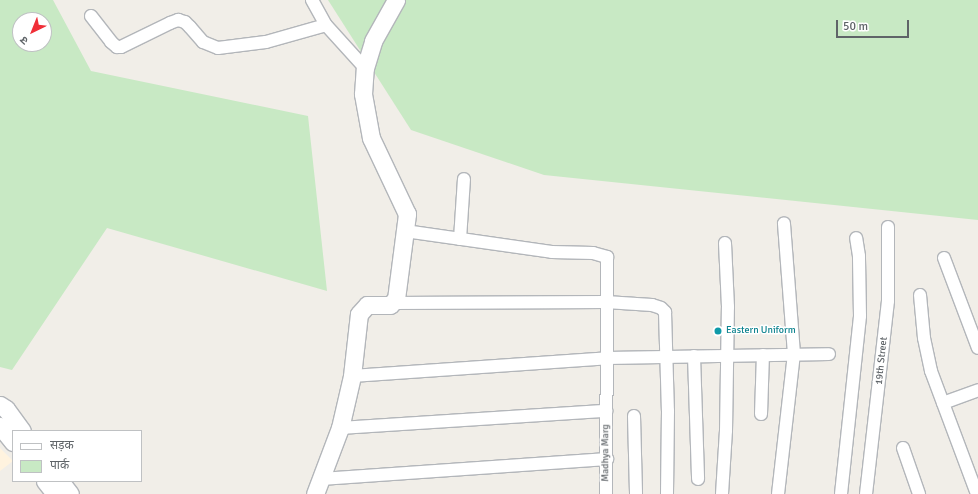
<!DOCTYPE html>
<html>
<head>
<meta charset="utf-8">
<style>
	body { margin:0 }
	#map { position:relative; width:978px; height:494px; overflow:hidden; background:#f1eee8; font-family:Signika,"Noto Sans Devanagari",sans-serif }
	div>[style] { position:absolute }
	.commercial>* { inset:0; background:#fff3df }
	.green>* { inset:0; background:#c8e9c4 }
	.roads { filter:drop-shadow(1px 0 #b3b6ba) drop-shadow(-1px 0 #b3b6ba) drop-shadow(0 1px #b3b6ba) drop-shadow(0 -1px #b3b6ba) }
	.street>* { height:12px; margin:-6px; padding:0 6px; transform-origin:6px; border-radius:6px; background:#fff }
	.secondary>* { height:17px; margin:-8.5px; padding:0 8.5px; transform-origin:8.5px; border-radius:8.5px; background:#fff }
	.dots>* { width:11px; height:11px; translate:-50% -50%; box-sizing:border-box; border:2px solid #fff; border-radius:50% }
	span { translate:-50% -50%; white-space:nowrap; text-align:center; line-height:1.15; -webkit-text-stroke:3px #fff; paint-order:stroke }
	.culture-label { font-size:10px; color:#0d838f }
	.left { translate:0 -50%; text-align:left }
	.street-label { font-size:10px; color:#5f6468 }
	.legend { position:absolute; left:12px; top:430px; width:130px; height:52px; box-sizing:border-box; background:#fff; border:1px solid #bfc1c3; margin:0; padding:5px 7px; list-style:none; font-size:12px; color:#5f6468 }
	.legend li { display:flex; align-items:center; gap:8px; height:20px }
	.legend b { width:20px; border:1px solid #bfc1c3 }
	.north { position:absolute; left:12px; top:12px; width:40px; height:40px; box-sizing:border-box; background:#fff; border:1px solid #bfc1c3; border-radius:50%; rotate:223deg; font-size:11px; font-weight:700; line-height:16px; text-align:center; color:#5f6468 }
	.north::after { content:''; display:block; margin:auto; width:14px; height:18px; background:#f02f38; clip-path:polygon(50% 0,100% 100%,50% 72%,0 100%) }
	.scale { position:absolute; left:836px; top:20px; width:73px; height:18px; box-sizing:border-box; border:2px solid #5f6468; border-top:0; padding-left:5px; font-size:12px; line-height:14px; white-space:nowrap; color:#5f6468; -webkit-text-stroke:3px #fff; paint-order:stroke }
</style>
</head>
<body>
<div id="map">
	<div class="commercial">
		<i style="clip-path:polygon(0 448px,13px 461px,0 471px)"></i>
	</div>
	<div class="green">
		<i style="clip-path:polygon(evenodd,0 0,53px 0,91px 71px,308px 116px,327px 291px,107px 228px,12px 370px,0 367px,0 0,20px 20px,44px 20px,44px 44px,20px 44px,20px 20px)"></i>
		<i style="clip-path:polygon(328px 0,978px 0,978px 220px,544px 175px,411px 130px)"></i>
	</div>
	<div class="roads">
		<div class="street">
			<i style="left:312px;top:0;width:29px;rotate:61deg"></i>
			<i style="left:326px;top:25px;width:58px;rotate:47.8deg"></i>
			<i style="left:91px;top:16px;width:33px;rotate:52deg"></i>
			<i style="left:111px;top:42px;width:8px;rotate:40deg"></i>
			<i style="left:117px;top:47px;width:4px"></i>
			<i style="left:121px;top:47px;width:55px;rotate:-26.1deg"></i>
			<i style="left:170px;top:23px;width:9px;rotate:-21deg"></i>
			<i style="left:178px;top:20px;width:7px;rotate:16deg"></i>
			<i style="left:185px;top:22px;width:7px;rotate:45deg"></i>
			<i style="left:190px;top:27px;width:20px;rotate:49deg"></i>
			<i style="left:203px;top:42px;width:16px;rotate:22deg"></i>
			<i style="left:218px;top:48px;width:48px;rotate:-7.1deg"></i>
			<i style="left:266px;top:42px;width:62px;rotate:-15.8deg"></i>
			<i style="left:405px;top:231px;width:148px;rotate:8.1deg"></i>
			<i style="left:552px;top:252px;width:41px;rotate:1.4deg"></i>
			<i style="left:593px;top:253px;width:15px;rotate:16deg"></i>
			<i style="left:607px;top:257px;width:237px;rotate:90.2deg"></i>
			<i style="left:460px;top:239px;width:60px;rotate:-86.2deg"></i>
			<i style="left:944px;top:258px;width:96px;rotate:69.3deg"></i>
			<i style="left:920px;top:295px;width:43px;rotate:84.7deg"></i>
			<i style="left:924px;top:338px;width:34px;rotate:78deg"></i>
			<i style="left:931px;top:371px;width:131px;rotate:69.5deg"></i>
			<i style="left:393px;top:303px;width:213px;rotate:-0.3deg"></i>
			<i style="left:606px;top:302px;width:46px;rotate:3.7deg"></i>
			<i style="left:652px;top:305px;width:9px;rotate:18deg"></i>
			<i style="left:661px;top:308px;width:6px;rotate:45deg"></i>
			<i style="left:665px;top:312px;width:99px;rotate:88.3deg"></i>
			<i style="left:668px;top:411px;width:83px;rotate:90.7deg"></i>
			<i style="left:694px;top:356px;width:123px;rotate:88.1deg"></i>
			<i style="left:352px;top:376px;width:256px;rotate:-4deg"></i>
			<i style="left:607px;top:358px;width:222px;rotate:-1deg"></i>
			<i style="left:943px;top:403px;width:37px;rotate:-20deg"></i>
			<i style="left:761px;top:414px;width:59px;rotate:-88.1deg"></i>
			<i style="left:634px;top:416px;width:78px;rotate:88.5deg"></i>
			<i style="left:340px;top:428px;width:267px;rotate:-3.7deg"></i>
			<i style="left:903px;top:448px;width:49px;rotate:70.8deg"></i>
			<i style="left:321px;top:479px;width:287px;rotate:-4deg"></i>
			<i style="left:722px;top:494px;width:63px;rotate:-86.4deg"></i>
			<i style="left:726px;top:431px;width:124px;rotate:-89.1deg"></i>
			<i style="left:728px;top:307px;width:64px;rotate:-92.7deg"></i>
			<i style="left:778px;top:494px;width:141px;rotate:-83.5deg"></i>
			<i style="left:794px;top:354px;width:131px;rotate:-94.4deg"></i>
			<i style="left:841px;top:494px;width:179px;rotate:-83.9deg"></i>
			<i style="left:860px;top:316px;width:60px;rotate:-91deg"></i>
			<i style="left:859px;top:256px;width:18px;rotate:-99deg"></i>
			<i style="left:866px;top:494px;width:194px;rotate:-83.5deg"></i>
			<i style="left:888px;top:301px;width:74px;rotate:-90deg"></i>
		</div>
		<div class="secondary">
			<i style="left:0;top:405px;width:7px;rotate:34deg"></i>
			<i style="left:6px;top:409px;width:27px;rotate:54deg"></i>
			<i style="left:0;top:426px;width:21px;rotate:51deg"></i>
			<i style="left:45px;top:481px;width:16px;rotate:52deg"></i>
			<i style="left:60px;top:481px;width:16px;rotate:52deg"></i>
			<i style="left:315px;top:494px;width:71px;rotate:-69.3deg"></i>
			<i style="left:340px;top:428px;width:53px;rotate:-77deg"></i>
			<i style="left:352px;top:376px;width:62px;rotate:-83.6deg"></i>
			<i style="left:359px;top:314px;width:12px;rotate:-48deg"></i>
			<i style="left:367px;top:305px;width:23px"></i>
			<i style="left:390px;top:305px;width:8px;rotate:-45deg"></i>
			<i style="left:396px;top:299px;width:86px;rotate:-82.6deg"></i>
			<i style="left:407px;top:214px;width:84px;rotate:-115.3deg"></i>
			<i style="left:371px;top:138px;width:45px;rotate:-100.3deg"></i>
			<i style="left:363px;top:94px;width:26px;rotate:-86deg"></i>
			<i style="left:365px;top:68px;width:28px;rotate:-73deg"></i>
			<i style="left:373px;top:41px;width:47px;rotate:-60.7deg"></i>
		</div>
	</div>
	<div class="dots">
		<i style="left:718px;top:331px;background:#0f9aa8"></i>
	</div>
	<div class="culture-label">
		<span class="left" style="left:726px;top:331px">Eastern Uniform</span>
	</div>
	<div class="street-label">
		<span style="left:882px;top:361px;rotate:-84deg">19th Street</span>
		<span style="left:606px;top:453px;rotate:-90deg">Madhya Marg</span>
	</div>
	<ul class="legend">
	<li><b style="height:5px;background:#fff"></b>सड़क</li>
	<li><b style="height:11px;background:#c8e9c4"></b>पार्क</li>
	</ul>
	<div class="north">उ</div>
	<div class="scale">50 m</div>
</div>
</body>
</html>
